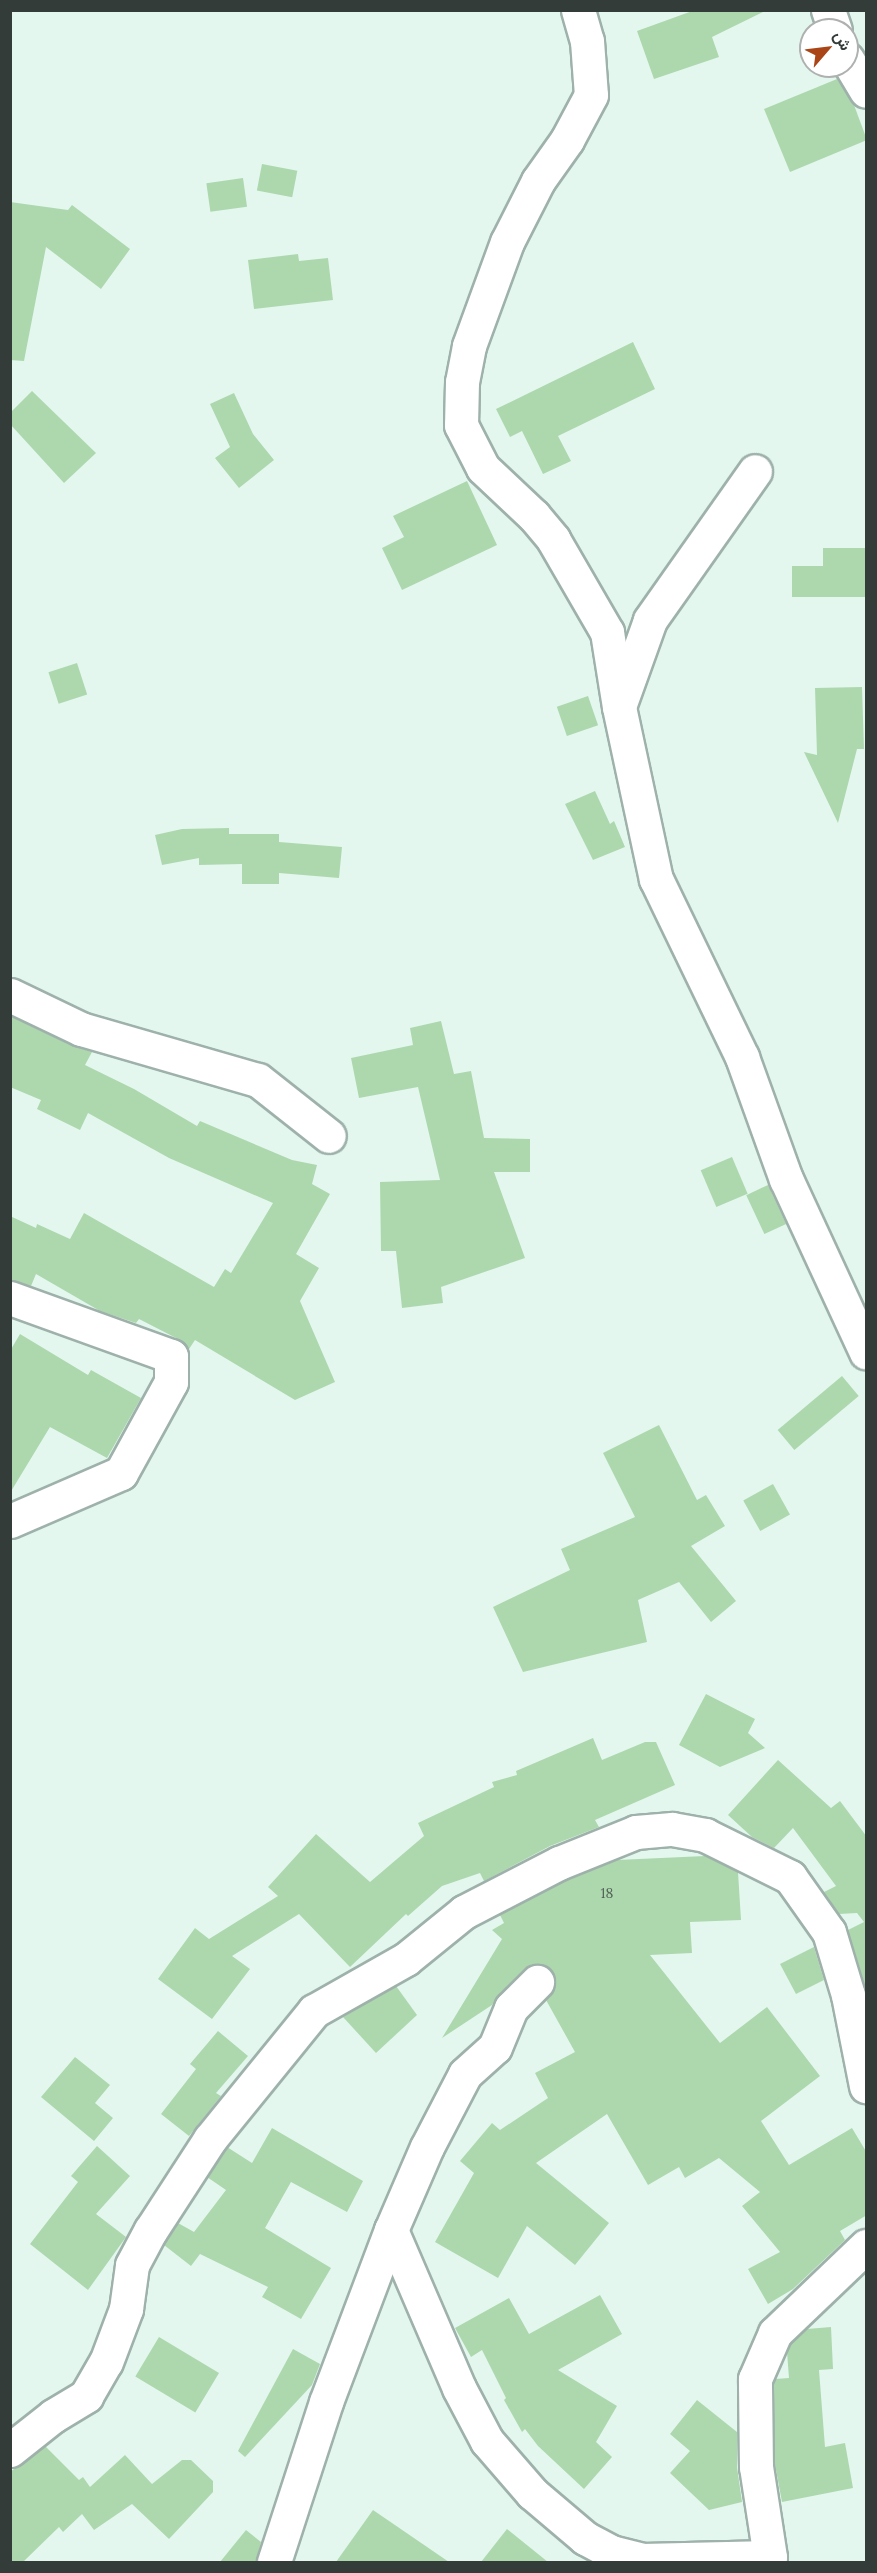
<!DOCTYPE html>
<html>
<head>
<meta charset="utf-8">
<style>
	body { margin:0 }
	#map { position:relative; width:877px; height:2573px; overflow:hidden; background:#e3f7ef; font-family:Lora,Vazirmatn,serif }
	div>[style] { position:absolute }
	.building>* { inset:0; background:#add8ad; transform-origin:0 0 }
	.roads { filter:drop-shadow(2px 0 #9eb1aa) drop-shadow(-2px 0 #9eb1aa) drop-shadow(0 2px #9eb1aa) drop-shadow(0 -2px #9eb1aa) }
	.minor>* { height:33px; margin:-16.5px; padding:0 16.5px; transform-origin:16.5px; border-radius:16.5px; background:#fff }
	span { translate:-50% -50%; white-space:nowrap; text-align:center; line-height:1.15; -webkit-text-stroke:6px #fff; paint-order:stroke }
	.number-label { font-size:14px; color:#526356 }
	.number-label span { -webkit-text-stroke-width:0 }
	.frame { position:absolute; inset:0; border:12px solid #343c39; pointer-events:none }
	.north { position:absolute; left:799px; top:18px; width:60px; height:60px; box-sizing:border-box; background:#fff; border:2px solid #aeb1b0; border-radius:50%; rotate:62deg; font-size:16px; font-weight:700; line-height:24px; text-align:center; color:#343c39 }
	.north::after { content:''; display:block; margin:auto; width:21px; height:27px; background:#aa4517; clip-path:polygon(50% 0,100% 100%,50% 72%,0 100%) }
</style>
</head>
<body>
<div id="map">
	<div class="building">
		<i style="clip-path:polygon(695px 10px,767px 10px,712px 37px,719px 57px,654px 79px,637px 31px)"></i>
		<i style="clip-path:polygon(837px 79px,854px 105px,867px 140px,790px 172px,764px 109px)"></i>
		<i style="left:262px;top:164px;width:36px;height:27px;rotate:11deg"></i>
		<i style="left:243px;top:178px;width:29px;height:37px;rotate:82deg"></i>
		<i style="clip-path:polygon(10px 202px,68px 210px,72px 205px,130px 249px,101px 289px,46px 247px,24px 361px,10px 360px)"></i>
		<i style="clip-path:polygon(298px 254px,299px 261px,328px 258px,333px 300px,254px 309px,248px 260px)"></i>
		<i style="clip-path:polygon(633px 342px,655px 389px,558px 436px,571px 461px,543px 474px,522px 431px,510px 437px,496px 409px)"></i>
		<i style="clip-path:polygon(32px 391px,96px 453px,64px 483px,10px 424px,10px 413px)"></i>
		<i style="clip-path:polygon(234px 393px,253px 434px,274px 460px,239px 488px,215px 458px,230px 447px,210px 404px)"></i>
		<i style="clip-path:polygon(467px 481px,497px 545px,402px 590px,382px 548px,404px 537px,393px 516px)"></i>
		<i style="clip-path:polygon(823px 548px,867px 548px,867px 597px,792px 597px,792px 566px,823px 566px)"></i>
		<i style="left:77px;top:663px;width:33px;height:30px;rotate:72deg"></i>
		<i style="clip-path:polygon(862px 687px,864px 749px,857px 749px,838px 823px,804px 752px,817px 755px,815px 688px)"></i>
		<i style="left:588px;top:696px;width:31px;height:33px;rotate:71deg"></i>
		<i style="clip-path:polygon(595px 791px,610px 824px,614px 821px,625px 847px,593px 860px,565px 804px)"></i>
		<i style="clip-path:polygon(229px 828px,229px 834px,279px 834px,279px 842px,342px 847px,339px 878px,279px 873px,279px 884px,242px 884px,242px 864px,199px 865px,199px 858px,162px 865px,155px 835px,182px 829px)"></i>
		<i style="clip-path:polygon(10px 1016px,73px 1046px,92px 1052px,85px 1065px,134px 1089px,197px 1126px,200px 1121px,292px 1160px,317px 1165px,312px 1184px,330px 1194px,296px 1254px,319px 1268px,300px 1301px,335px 1382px,295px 1400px,195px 1340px,189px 1349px,178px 1339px,139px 1319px,136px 1323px,100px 1311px,36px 1274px,31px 1286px,10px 1280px,10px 1216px,36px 1228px,37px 1224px,70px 1239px,84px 1213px,214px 1287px,225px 1269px,231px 1273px,273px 1203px,169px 1158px,88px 1113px,80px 1130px,37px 1109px,41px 1100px,10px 1087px)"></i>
		<i style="clip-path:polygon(441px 1021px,454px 1074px,471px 1071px,484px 1138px,530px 1139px,530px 1172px,494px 1172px,525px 1258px,441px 1287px,443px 1303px,402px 1308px,396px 1251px,381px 1251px,380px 1182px,440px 1180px,418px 1087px,359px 1098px,351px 1058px,413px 1045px,410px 1028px)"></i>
		<i style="left:732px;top:1157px;width:40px;height:34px;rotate:67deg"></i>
		<i style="left:768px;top:1185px;width:43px;height:24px;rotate:65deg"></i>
		<i style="clip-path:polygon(20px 1334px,88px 1375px,91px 1370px,141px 1398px,107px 1458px,50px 1427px,10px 1493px,10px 1351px)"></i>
		<i style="left:842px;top:1376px;width:26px;height:84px;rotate:50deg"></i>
		<i style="clip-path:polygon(659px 1425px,697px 1500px,706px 1495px,725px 1526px,691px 1546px,736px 1601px,711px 1622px,679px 1582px,638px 1600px,647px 1642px,523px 1672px,493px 1607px,570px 1570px,561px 1549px,635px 1517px,603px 1453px)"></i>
		<i style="left:773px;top:1484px;width:35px;height:34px;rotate:61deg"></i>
		<i style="clip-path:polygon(706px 1694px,755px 1719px,748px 1733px,765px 1748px,720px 1767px,679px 1745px)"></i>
		<i style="clip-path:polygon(593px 1738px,602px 1760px,645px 1742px,656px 1742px,675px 1785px,595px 1820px,599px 1827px,550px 1846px,484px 1881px,480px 1873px,442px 1886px,408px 1916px,406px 1914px,350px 1967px,299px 1914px,232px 1956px,250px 1969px,212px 2019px,158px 1979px,195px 1928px,209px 1939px,278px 1896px,268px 1887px,316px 1834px,370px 1882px,424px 1836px,418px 1823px,494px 1787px,492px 1782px,517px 1775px,516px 1771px)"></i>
		<i style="clip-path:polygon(778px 1760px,831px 1808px,840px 1801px,867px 1837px,867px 1992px,848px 1930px,864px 1922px,857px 1913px,839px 1914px,824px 1892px,836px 1886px,793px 1828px,774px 1848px,752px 1837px,728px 1815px)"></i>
		<i style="clip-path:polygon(705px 1856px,738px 1872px,741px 1920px,690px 1922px,692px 1953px,650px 1955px,720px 2043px,767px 2007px,820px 2076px,761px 2121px,789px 2165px,852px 2128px,867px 2153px,867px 2215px,840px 2231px,845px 2240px,793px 2289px,768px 2304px,748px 2269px,780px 2252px,742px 2206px,760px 2192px,719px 2158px,685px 2178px,679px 2167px,648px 2185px,607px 2114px,536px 2163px,609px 2223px,575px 2265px,527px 2226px,498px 2278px,435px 2242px,474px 2173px,460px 2161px,492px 2123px,500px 2130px,548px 2098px,535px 2073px,575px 2052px,546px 2000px,555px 1987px,555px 1978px,551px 1969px,541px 1964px,532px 1964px,524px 1969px,498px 1995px,492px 2005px,442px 2038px,502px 1939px,492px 1930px,504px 1923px,500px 1915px,567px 1880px,617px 1860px)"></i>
		<i style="clip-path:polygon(814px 1947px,824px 1980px,796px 1994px,780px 1964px)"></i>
		<i style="clip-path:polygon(396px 1986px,417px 2015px,376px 2053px,343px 2017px)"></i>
		<i style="clip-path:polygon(218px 2031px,248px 2056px,216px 2093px,221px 2096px,189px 2136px,161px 2114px,196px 2069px,190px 2064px)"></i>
		<i style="clip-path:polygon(75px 2057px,110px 2085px,95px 2103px,113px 2118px,94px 2141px,41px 2097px)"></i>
		<i style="clip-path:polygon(272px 2128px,363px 2181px,347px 2212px,291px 2182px,265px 2228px,331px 2268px,301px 2319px,262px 2297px,268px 2287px,200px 2254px,191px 2266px,164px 2245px,178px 2223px,194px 2232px,226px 2190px,207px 2177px,227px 2147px,252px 2163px)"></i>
		<i style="clip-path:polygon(97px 2146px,130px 2176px,96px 2214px,126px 2237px,88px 2290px,30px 2244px,78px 2182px,71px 2176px)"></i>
		<i style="clip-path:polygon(600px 2295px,622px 2334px,558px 2370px,617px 2406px,596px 2442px,612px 2457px,584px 2489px,538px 2446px,525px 2429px,522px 2432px,504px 2400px,506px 2398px,482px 2350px,471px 2357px,455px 2328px,509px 2298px,529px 2334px)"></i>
		<i style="clip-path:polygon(831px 2327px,833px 2369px,819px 2370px,825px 2447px,845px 2443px,853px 2488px,782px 2502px,775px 2465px,774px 2383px,775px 2379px,789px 2378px,787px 2352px,791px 2344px,807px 2329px)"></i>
		<i style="left:159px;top:2337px;width:70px;height:46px;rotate:31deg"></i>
		<i style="clip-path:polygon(293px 2349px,320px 2364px,312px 2385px,245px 2457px,238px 2451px)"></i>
		<i style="clip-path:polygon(697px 2400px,737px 2432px,737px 2467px,742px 2502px,709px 2510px,670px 2473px,690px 2451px,670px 2434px)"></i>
		<i style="clip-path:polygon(45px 2446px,79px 2480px,83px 2477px,90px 2487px,125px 2455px,152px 2484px,182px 2460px,191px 2460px,213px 2481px,213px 2492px,169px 2539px,132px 2504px,94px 2530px,82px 2514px,63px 2532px,59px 2527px,23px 2562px,10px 2562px,10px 2472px)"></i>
		<i style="clip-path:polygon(373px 2510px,449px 2562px,336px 2562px)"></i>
		<i style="clip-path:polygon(507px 2529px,548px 2562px,481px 2562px)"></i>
		<i style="clip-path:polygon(246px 2530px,261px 2542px,256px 2562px,220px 2562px)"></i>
	</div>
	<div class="roads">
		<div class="minor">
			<i style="left:578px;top:10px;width:32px;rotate:74deg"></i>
			<i style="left:587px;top:41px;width:54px;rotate:85.8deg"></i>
			<i style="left:591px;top:95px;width:51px;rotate:118.1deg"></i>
			<i style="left:567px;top:140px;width:50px;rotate:125.3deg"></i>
			<i style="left:538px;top:181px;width:68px;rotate:116.9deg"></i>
			<i style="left:507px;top:242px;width:111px;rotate:110.1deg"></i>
			<i style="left:469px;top:346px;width:37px;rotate:101deg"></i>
			<i style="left:462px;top:382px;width:43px;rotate:91.3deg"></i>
			<i style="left:461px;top:425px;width:48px;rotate:62.9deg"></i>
			<i style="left:483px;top:468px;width:70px;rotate:43.3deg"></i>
			<i style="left:534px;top:516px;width:30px;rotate:50deg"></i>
			<i style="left:553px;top:539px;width:108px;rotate:59.9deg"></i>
			<i style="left:607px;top:632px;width:76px;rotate:80.9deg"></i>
			<i style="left:619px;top:707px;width:176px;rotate:77.9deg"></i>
			<i style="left:656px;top:879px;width:198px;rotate:64.2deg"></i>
			<i style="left:742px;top:1057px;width:130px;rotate:70.2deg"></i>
			<i style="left:786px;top:1179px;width:191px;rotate:65.2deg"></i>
			<i style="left:828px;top:10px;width:21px;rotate:71deg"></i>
			<i style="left:847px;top:59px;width:37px;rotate:59deg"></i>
			<i style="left:620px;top:704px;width:89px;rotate:-70.3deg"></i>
			<i style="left:650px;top:620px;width:182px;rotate:-54.8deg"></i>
			<i style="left:10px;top:995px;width:79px;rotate:25.6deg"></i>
			<i style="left:81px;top:1029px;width:184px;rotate:16.1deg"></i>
			<i style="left:258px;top:1080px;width:90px;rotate:38.3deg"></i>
			<i style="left:10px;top:1298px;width:171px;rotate:19.8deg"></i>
			<i style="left:171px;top:1356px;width:26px;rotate:90deg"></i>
			<i style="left:171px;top:1382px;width:104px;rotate:118.8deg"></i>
			<i style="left:121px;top:1473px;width:121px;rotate:156.6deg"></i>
			<i style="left:391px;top:2230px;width:172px;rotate:66.7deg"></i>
			<i style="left:459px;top:2388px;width:60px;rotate:62.2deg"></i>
			<i style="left:487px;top:2441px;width:69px;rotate:49.1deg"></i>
			<i style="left:532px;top:2493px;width:70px;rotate:40.3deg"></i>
			<i style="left:585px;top:2538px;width:30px;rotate:28deg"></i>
			<i style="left:611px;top:2552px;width:32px;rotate:14deg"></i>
			<i style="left:642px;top:2560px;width:128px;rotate:-1.3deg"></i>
			<i style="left:770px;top:2557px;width:91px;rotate:-98.8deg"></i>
			<i style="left:756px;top:2467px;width:88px;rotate:-90.7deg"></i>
			<i style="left:755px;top:2379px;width:50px;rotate:-66.5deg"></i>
			<i style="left:775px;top:2333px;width:126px;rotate:-43.7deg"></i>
			<i style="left:10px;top:2450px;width:55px;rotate:-38.3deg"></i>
			<i style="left:53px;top:2416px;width:39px;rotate:-31deg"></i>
			<i style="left:86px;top:2396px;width:39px;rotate:-60deg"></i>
			<i style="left:106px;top:2362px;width:57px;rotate:-69.3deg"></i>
			<i style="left:126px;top:2309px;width:44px;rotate:-82.2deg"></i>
			<i style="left:132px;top:2265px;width:40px;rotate:-62deg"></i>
			<i style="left:151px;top:2230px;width:108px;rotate:-57deg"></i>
			<i style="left:210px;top:2139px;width:165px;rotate:-50.9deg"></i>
			<i style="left:314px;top:2011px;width:106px;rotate:-29.5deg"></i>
			<i style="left:406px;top:1959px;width:75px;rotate:-39deg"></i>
			<i style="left:464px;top:1912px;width:107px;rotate:-27.3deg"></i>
			<i style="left:559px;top:1863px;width:83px;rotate:-21.9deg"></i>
			<i style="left:636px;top:1832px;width:36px;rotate:-5deg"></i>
			<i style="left:672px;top:1829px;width:34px;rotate:10deg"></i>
			<i style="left:705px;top:1835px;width:95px;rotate:26.3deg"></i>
			<i style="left:790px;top:1877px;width:67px;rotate:54.7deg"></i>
			<i style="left:829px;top:1932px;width:66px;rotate:73.2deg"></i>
			<i style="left:848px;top:1995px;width:93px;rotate:78.8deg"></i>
			<i style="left:274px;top:2562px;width:168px;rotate:-72deg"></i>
			<i style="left:326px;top:2402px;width:184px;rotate:-69.3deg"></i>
			<i style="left:391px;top:2230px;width:90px;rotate:-66.6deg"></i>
			<i style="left:427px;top:2147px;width:82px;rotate:-62.5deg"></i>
			<i style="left:465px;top:2074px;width:40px;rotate:-42deg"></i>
			<i style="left:495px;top:2047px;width:42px;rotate:-67.7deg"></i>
			<i style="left:511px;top:2008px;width:37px;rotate:-45deg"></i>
		</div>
	</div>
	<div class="number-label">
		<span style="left:607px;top:1893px">18</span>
	</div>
	<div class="frame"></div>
	<div class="north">ش</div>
</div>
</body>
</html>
